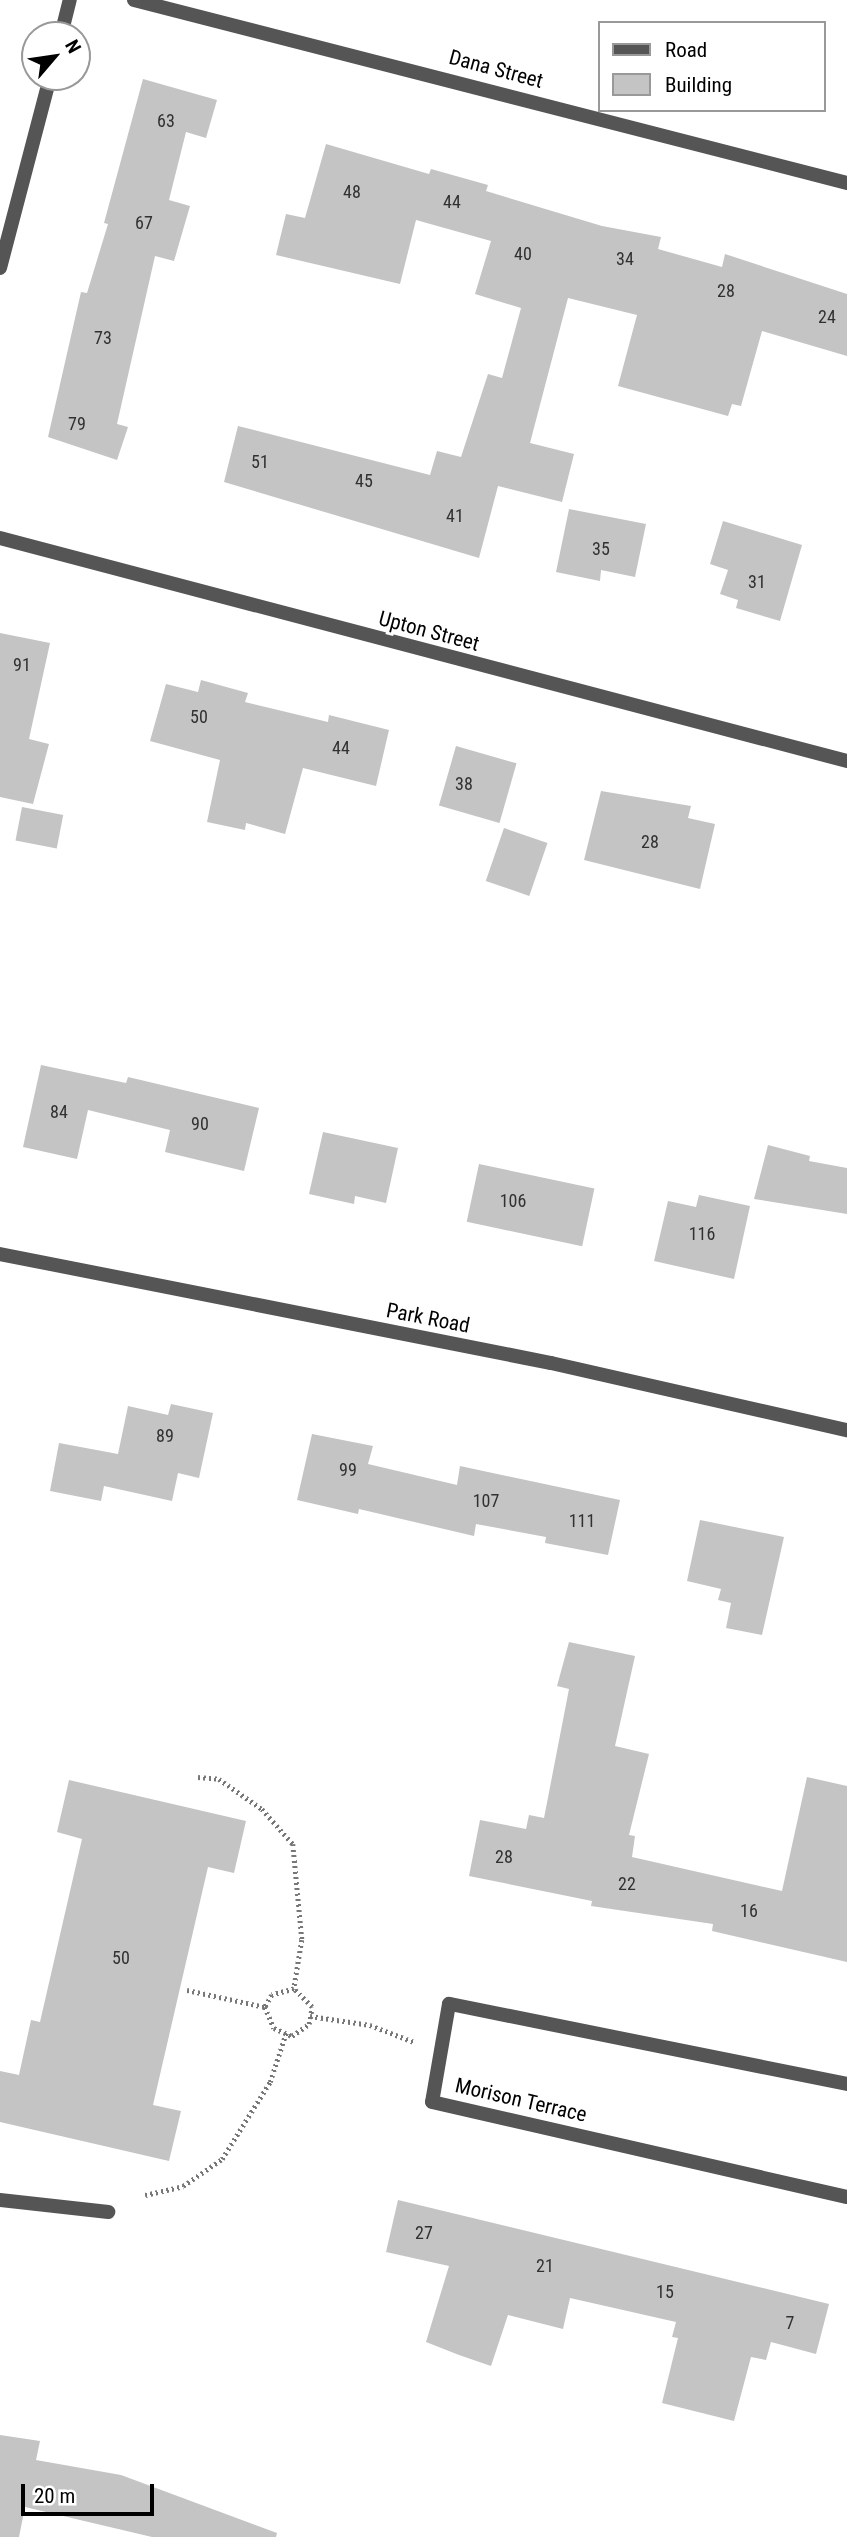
<!DOCTYPE html>
<html>
<head>
<meta charset="utf-8">
<style>
	body { margin:0 }
	#map { position:relative; width:847px; height:2537px; overflow:hidden; background:#fff; font-family:"Roboto Condensed",sans-serif }
	div>[style] { position:absolute }
	.building>* { inset:0; background:#c4c4c4; transform-origin:0 0 }
	.path>* { height:4.5px; margin-top:-2.25px; transform-origin:0; background:repeating-linear-gradient(90deg,#777 0 2px,transparent 0 5.5px) }
	.lane>* { height:14px; margin:-7px; padding:0 7px; transform-origin:7px; border-radius:7px; background:#555 }
	.street>* { height:14px; margin:-7px; padding:0 7px; transform-origin:7px; border-radius:7px; background:#555 }
	span { translate:-50% -50%; white-space:nowrap; text-align:center; line-height:1.15; -webkit-text-stroke:6px #fff; paint-order:stroke }
	.number-label { font-size:18px; color:#313131 }
	.number-label span { -webkit-text-stroke-width:0 }
	.street-label { font-size:21px; color:#000 }
	.legend { position:absolute; left:598px; top:21px; width:228px; height:91px; box-sizing:border-box; background:#fff; border:2px solid #999; margin:0; padding:9px 12px; list-style:none; font-size:21px; color:#000 }
	.legend li { display:flex; align-items:center; gap:14px; height:35px }
	.legend b { width:35px; border:2px solid #999 }
	.north { position:absolute; left:21px; top:21px; width:70px; height:70px; box-sizing:border-box; background:#fff; border:2px solid #999; border-radius:50%; rotate:61deg; font-size:19px; font-weight:700; line-height:28px; text-align:center; color:#000 }
	.north::after { content:''; display:block; margin:auto; width:24px; height:32px; background:#000; clip-path:polygon(50% 0,100% 100%,50% 72%,0 100%) }
	.scale { position:absolute; left:21px; top:2484px; width:133px; height:32px; box-sizing:border-box; border:4px solid #000; border-top:0; padding-left:9px; font-size:21px; line-height:24px; white-space:nowrap; color:#000; -webkit-text-stroke:5px #fff; paint-order:stroke }
</style>
</head>
<body>
<div id="map">
	<div class="building">
		<i style="clip-path:polygon(143px 79px,217px 100px,206px 138px,186px 132px,169px 200px,190px 206px,174px 261px,155px 256px,117px 424px,128px 427px,117px 460px,48px 437px,81px 292px,87px 293px,108px 224px,104px 223px)"></i>
		<i style="clip-path:polygon(326px 144px,429px 174px,431px 169px,488px 185px,486px 191px,602px 226px,661px 237px,658px 249px,722px 267px,725px 254px,847px 294px,847px 356px,762px 331px,741px 406px,732px 404px,728px 416px,618px 386px,637px 315px,568px 298px,530px 443px,574px 454px,562px 502px,498px 486px,479px 558px,224px 482px,238px 426px,430px 475px,437px 451px,461px 457px,488px 374px,502px 378px,521px 308px,475px 294px,491px 241px,416px 220px,400px 284px,276px 255px,286px 214px,305px 218px)"></i>
		<i style="clip-path:polygon(569px 509px,646px 524px,635px 577px,601px 570px,600px 581px,556px 572px)"></i>
		<i style="clip-path:polygon(723px 521px,802px 545px,780px 621px,736px 608px,738px 600px,720px 594px,728px 570px,710px 564px)"></i>
		<i style="clip-path:polygon(0 633px,50px 643px,29px 739px,49px 744px,33px 804px,0 797px)"></i>
		<i style="clip-path:polygon(201px 680px,248px 693px,245px 702px,328px 722px,329px 715px,389px 730px,376px 786px,303px 768px,285px 834px,246px 823px,245px 830px,207px 822px,220px 760px,150px 741px,166px 684px,198px 692px)"></i>
		<i style="left:456px;top:746px;width:63px;height:62px;rotate:16deg"></i>
		<i style="clip-path:polygon(601px 791px,691px 806px,688px 818px,715px 824px,700px 889px,584px 860px)"></i>
		<i style="left:22px;top:807px;width:42px;height:34px;rotate:11deg"></i>
		<i style="left:504px;top:828px;width:46px;height:56px;rotate:19deg"></i>
		<i style="clip-path:polygon(41px 1065px,126px 1083px,128px 1077px,259px 1108px,244px 1171px,165px 1152px,170px 1130px,88px 1110px,77px 1159px,23px 1147px)"></i>
		<i style="clip-path:polygon(323px 1132px,398px 1148px,386px 1203px,355px 1196px,354px 1204px,309px 1194px)"></i>
		<i style="clip-path:polygon(768px 1145px,810px 1156px,809px 1161px,847px 1168px,847px 1214px,754px 1199px)"></i>
		<i style="left:479px;top:1164px;width:118px;height:59px;rotate:12deg"></i>
		<i style="clip-path:polygon(699px 1195px,750px 1206px,734px 1279px,654px 1261px,668px 1201px,696px 1207px)"></i>
		<i style="clip-path:polygon(171px 1404px,213px 1413px,199px 1478px,178px 1473px,172px 1501px,104px 1486px,101px 1501px,50px 1491px,59px 1443px,118px 1454px,128px 1406px,168px 1415px)"></i>
		<i style="clip-path:polygon(312px 1434px,373px 1446px,368px 1464px,457px 1485px,460px 1466px,620px 1500px,608px 1555px,545px 1543px,546px 1537px,476px 1524px,474px 1536px,359px 1509px,358px 1514px,297px 1500px)"></i>
		<i style="clip-path:polygon(700px 1520px,784px 1537px,762px 1635px,726px 1628px,731px 1603px,718px 1600px,721px 1589px,687px 1581px)"></i>
		<i style="clip-path:polygon(569px 1642px,635px 1656px,615px 1746px,649px 1754px,629px 1835px,635px 1836px,632px 1857px,782px 1891px,807px 1777px,847px 1786px,847px 1962px,712px 1931px,713px 1924px,591px 1906px,592px 1901px,469px 1876px,480px 1820px,526px 1829px,529px 1815px,544px 1818px,569px 1689px,557px 1686px)"></i>
		<i style="clip-path:polygon(69px 1780px,246px 1821px,234px 1873px,208px 1867px,153px 2105px,181px 2111px,169px 2161px,0 2122px,0 2071px,19px 2075px,31px 2020px,40px 2022px,82px 1839px,57px 1832px)"></i>
		<i style="clip-path:polygon(398px 2200px,829px 2304px,816px 2354px,771px 2342px,766px 2360px,751px 2357px,734px 2421px,662px 2403px,678px 2338px,672px 2337px,676px 2322px,570px 2298px,563px 2329px,508px 2315px,491px 2366px,459px 2355px,426px 2342px,449px 2266px,386px 2252px)"></i>
		<i style="clip-path:polygon(0 2435px,40px 2441px,36px 2460px,121px 2475px,277px 2533px,276px 2537px,152px 2537px,25px 2507px,19px 2537px,0 2537px)"></i>
	</div>
	<div class="path">
		<i style="left:198px;top:1777px;width:21px;rotate:5deg"></i>
		<i style="left:219px;top:1779px;width:52px;rotate:34.9deg"></i>
		<i style="left:262px;top:1809px;width:47px;rotate:48.5deg"></i>
		<i style="left:293px;top:1844px;width:96px;rotate:84.6deg"></i>
		<i style="left:302px;top:1940px;width:50px;rotate:99.3deg"></i>
		<i style="left:187px;top:1990px;width:80px;rotate:12.3deg"></i>
		<i style="left:265px;top:2007px;width:23px;rotate:67deg"></i>
		<i style="left:274px;top:2028px;width:20px;rotate:24deg"></i>
		<i style="left:292px;top:2036px;width:21px;rotate:-35deg"></i>
		<i style="left:309px;top:2024px;width:17px;rotate:-80deg"></i>
		<i style="left:312px;top:2007px;width:25px;rotate:-135deg"></i>
		<i style="left:294px;top:1989px;width:23px;rotate:165deg"></i>
		<i style="left:272px;top:1995px;width:14px;rotate:120deg"></i>
		<i style="left:310px;top:2016px;width:61px;rotate:8.5deg"></i>
		<i style="left:370px;top:2025px;width:47px;rotate:21.1deg"></i>
		<i style="left:145px;top:2195px;width:39px;rotate:-13deg"></i>
		<i style="left:183px;top:2186px;width:47px;rotate:-34.7deg"></i>
		<i style="left:222px;top:2159px;width:91px;rotate:-58.1deg"></i>
		<i style="left:270px;top:2082px;width:52px;rotate:-71.9deg"></i>
	</div>
	<div class="lane">
		<i style="left:0;top:2200px;width:109px;rotate:6.3deg"></i>
	</div>
	<div class="street">
		<i style="left:134px;top:0;width:736px;rotate:14.39deg"></i>
		<i style="left:61px;top:35px;width:36px;rotate:-76deg"></i>
		<i style="left:0;top:268px;width:197px;rotate:-75.3deg"></i>
		<i style="left:0;top:538px;width:876px;rotate:14.75deg"></i>
		<i style="left:0;top:1254px;width:562px;rotate:11.19deg"></i>
		<i style="left:551px;top:1363px;width:303px;rotate:12.8deg"></i>
		<i style="left:847px;top:2084px;width:406px;rotate:-168.6deg"></i>
		<i style="left:449px;top:2004px;width:99px;rotate:99.8deg"></i>
		<i style="left:432px;top:2102px;width:426px;rotate:12.9deg"></i>
	</div>
	<div class="number-label">
		<span style="left:166px;top:121px">63</span>
		<span style="left:352px;top:192px">48</span>
		<span style="left:452px;top:202px">44</span>
		<span style="left:144px;top:223px">67</span>
		<span style="left:523px;top:254px">40</span>
		<span style="left:625px;top:259px">34</span>
		<span style="left:726px;top:291px">28</span>
		<span style="left:827px;top:317px">24</span>
		<span style="left:103px;top:338px">73</span>
		<span style="left:77px;top:424px">79</span>
		<span style="left:260px;top:462px">51</span>
		<span style="left:364px;top:481px">45</span>
		<span style="left:455px;top:516px">41</span>
		<span style="left:601px;top:549px">35</span>
		<span style="left:757px;top:582px">31</span>
		<span style="left:22px;top:665px">91</span>
		<span style="left:199px;top:717px">50</span>
		<span style="left:341px;top:748px">44</span>
		<span style="left:464px;top:784px">38</span>
		<span style="left:650px;top:842px">28</span>
		<span style="left:59px;top:1112px">84</span>
		<span style="left:200px;top:1124px">90</span>
		<span style="left:513px;top:1201px">106</span>
		<span style="left:702px;top:1234px">116</span>
		<span style="left:165px;top:1436px">89</span>
		<span style="left:348px;top:1470px">99</span>
		<span style="left:486px;top:1501px">107</span>
		<span style="left:582px;top:1521px">111</span>
		<span style="left:504px;top:1857px">28</span>
		<span style="left:627px;top:1884px">22</span>
		<span style="left:749px;top:1911px">16</span>
		<span style="left:121px;top:1958px">50</span>
		<span style="left:424px;top:2233px">27</span>
		<span style="left:545px;top:2266px">21</span>
		<span style="left:665px;top:2292px">15</span>
		<span style="left:790px;top:2323px">7</span>
	</div>
	<div class="street-label">
		<span style="left:496px;top:69px;rotate:15deg">Dana Street</span>
		<span style="left:429px;top:631px;rotate:15deg">Upton Street</span>
		<span style="left:428px;top:1318px;rotate:11deg">Park Road</span>
		<span style="left:521px;top:2100px;rotate:13deg">Morison Terrace</span>
	</div>
	<ul class="legend">
	<li><b style="height:9px;background:#555"></b>Road</li>
	<li><b style="height:19px;background:#c4c4c4"></b>Building</li>
	</ul>
	<div class="north">N</div>
	<div class="scale">20 m</div>
</div>
</body>
</html>
